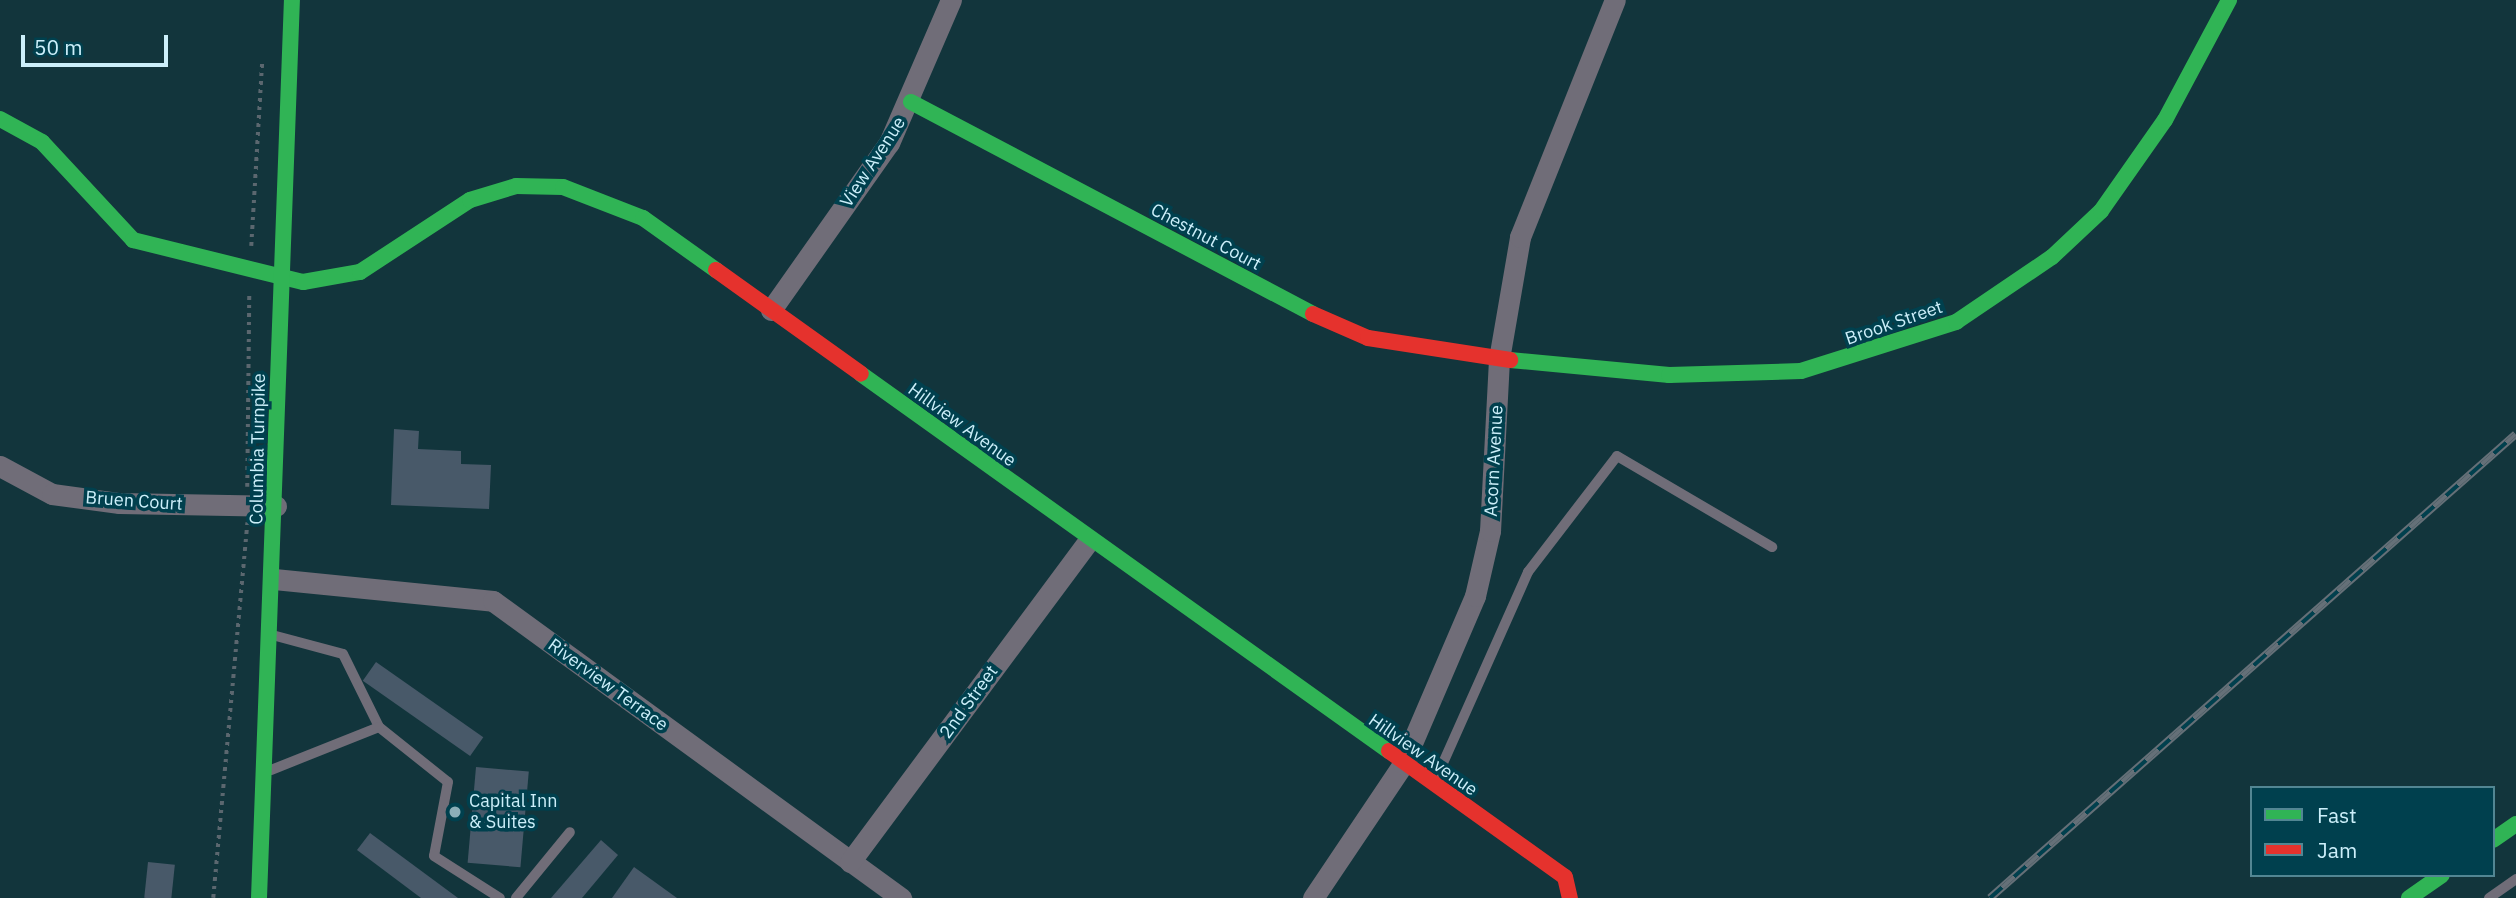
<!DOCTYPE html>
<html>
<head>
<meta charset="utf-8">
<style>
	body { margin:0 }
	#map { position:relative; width:2516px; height:898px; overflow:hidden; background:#12353c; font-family:"IBM Plex Sans",sans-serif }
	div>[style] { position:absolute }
	.building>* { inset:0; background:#485969; transform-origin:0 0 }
	.path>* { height:3.5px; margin-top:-1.75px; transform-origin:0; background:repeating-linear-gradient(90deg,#5b676f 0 3.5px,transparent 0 8.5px) }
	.lane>* { height:10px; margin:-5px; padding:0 5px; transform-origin:5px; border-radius:5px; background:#706d78 }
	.street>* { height:21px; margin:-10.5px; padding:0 10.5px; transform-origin:10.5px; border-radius:10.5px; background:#706d78 }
	.fast>* { height:16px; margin:-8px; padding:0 8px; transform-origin:8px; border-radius:8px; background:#30b455 }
	.jam>* { height:16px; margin:-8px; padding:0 8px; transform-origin:8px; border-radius:8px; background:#e5322d }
	.rail>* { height:8px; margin-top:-4px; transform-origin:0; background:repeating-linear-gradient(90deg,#00404e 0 16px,#657078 0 32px); box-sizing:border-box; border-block:2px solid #657078 }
	.dots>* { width:19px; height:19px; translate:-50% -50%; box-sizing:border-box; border:4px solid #00404e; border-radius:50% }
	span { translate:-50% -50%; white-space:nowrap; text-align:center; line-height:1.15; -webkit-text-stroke:7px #00404e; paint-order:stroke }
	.street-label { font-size:18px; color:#cceffa }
	.poi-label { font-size:18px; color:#cceffa }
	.left { translate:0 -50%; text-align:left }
	.legend { position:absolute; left:2250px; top:786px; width:245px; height:91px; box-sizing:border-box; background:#00404e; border:2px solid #528693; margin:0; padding:9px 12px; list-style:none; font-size:21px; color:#cceffa }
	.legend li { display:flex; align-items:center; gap:14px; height:35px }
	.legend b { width:35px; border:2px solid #528693 }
	.scale { position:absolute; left:21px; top:35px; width:147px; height:32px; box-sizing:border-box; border:4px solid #cceffa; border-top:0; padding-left:9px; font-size:21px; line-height:24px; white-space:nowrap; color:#cceffa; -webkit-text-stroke:5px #00404e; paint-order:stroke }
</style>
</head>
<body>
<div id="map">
	<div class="building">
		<i style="clip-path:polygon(394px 429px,419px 431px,418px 449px,461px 451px,461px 464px,491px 465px,489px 509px,391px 505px)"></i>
		<i style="left:376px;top:662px;width:131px;height:23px;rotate:35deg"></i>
		<i style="left:476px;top:767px;width:53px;height:96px;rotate:5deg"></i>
		<i style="clip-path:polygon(370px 833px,458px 898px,421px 898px,357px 850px)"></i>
		<i style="clip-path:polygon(601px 840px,618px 855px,582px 898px,551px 898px)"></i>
		<i style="left:148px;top:862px;width:27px;height:36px;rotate:6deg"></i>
		<i style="clip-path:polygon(634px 867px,677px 898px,612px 898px)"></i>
	</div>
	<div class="path">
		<i style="left:251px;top:246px;width:185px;rotate:-86.6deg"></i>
		<i style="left:247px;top:487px;width:195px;rotate:-89.4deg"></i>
		<i style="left:213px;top:898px;width:377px;rotate:-84.8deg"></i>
	</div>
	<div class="lane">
		<i style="left:276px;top:636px;width:69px;rotate:15deg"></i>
		<i style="left:343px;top:654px;width:81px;rotate:63.7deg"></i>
		<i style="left:379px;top:727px;width:88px;rotate:38.6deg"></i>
		<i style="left:448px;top:782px;width:75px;rotate:100.7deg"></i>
		<i style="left:434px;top:856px;width:78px;rotate:32.5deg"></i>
		<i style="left:271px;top:770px;width:116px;rotate:-21.7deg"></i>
		<i style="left:1435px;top:781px;width:229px;rotate:-66deg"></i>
		<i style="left:1528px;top:572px;width:146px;rotate:-52.5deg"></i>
		<i style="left:1617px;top:456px;width:180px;rotate:30.4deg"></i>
		<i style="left:516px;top:898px;width:85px;rotate:-50.7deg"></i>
		<i style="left:2489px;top:898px;width:33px;rotate:-35deg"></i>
	</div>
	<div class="street">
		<i style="left:771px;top:310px;width:204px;rotate:-54.8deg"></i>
		<i style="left:889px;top:143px;width:156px;rotate:-66.6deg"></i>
		<i style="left:0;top:466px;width:59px;rotate:28.3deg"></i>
		<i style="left:52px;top:494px;width:68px;rotate:7.7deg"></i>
		<i style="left:119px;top:503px;width:157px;rotate:1.1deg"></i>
		<i style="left:274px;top:579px;width:220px;rotate:5.7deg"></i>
		<i style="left:493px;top:601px;width:505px;rotate:36.05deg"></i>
		<i style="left:850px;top:862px;width:400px;rotate:-53.4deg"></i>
		<i style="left:1313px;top:898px;width:161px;rotate:-56.1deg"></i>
		<i style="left:1403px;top:764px;width:183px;rotate:-66.8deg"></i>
		<i style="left:1475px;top:596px;width:67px;rotate:-77deg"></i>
		<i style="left:1490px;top:531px;width:172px;rotate:-87deg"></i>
		<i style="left:1499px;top:359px;width:124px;rotate:-80.2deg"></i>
		<i style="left:1520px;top:237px;width:255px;rotate:-68.2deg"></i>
	</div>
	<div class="fast">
		<i style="left:911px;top:102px;width:454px;rotate:27.8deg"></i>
		<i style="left:0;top:119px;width:48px;rotate:28.7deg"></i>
		<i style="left:42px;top:142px;width:134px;rotate:47.1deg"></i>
		<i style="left:133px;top:240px;width:175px;rotate:13.9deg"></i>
		<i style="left:303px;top:282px;width:58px;rotate:-10deg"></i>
		<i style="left:360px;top:272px;width:131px;rotate:-33.2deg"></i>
		<i style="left:470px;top:200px;width:48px;rotate:-16.9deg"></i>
		<i style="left:516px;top:186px;width:47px;rotate:1.2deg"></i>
		<i style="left:563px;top:187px;width:86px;rotate:21.2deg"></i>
		<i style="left:643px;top:218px;width:90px;rotate:35.5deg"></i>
		<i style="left:1510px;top:360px;width:160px;rotate:5.4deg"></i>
		<i style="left:1669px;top:375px;width:132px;rotate:-1.7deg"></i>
		<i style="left:1801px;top:371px;width:163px;rotate:-17.5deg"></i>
		<i style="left:1956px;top:322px;width:116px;rotate:-34.1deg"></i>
		<i style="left:2052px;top:257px;width:67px;rotate:-43.2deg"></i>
		<i style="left:2101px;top:211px;width:111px;rotate:-54.9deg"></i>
		<i style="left:2165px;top:120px;width:136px;rotate:-61.9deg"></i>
		<i style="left:861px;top:374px;width:649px;rotate:35.53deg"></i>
		<i style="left:2493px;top:840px;width:28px;rotate:-35deg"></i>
		<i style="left:259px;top:898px;width:899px;rotate:-87.9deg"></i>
		<i style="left:2409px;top:898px;width:40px;rotate:-34.9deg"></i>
	</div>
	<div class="jam">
		<i style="left:716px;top:270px;width:178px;rotate:35.6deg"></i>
		<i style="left:1313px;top:314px;width:60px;rotate:23.6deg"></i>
		<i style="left:1368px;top:338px;width:144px;rotate:8.8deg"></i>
		<i style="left:1389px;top:751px;width:216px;rotate:35.6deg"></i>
		<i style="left:1565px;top:877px;width:22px;rotate:77deg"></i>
	</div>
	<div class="rail">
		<i style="left:1990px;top:898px;width:701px;rotate:-41.42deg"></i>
	</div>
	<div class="dots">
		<i style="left:455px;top:812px;background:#8baeb8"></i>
	</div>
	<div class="street-label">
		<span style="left:873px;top:162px;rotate:-57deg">View Avenue</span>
		<span style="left:1206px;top:237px;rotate:28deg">Chestnut Court</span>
		<span style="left:1894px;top:323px;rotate:-19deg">Brook Street</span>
		<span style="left:962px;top:425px;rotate:36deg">Hillview Avenue</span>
		<span style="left:258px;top:449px;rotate:-89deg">Columbia Turnpike</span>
		<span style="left:1494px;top:461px;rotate:-87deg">Acorn Avenue</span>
		<span style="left:134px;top:501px;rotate:4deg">Bruen Court</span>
		<span style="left:608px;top:685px;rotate:36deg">Riverview Terrace</span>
		<span style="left:969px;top:702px;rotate:-54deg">2nd Street</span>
		<span style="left:1423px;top:755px;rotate:35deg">Hillview Avenue</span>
	</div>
	<div class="poi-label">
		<span class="left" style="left:469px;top:812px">Capital Inn<br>&amp; Suites</span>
	</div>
	<ul class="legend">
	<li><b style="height:9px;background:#30b455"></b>Fast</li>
	<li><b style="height:9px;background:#e5322d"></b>Jam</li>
	</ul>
	<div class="scale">50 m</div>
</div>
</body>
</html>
